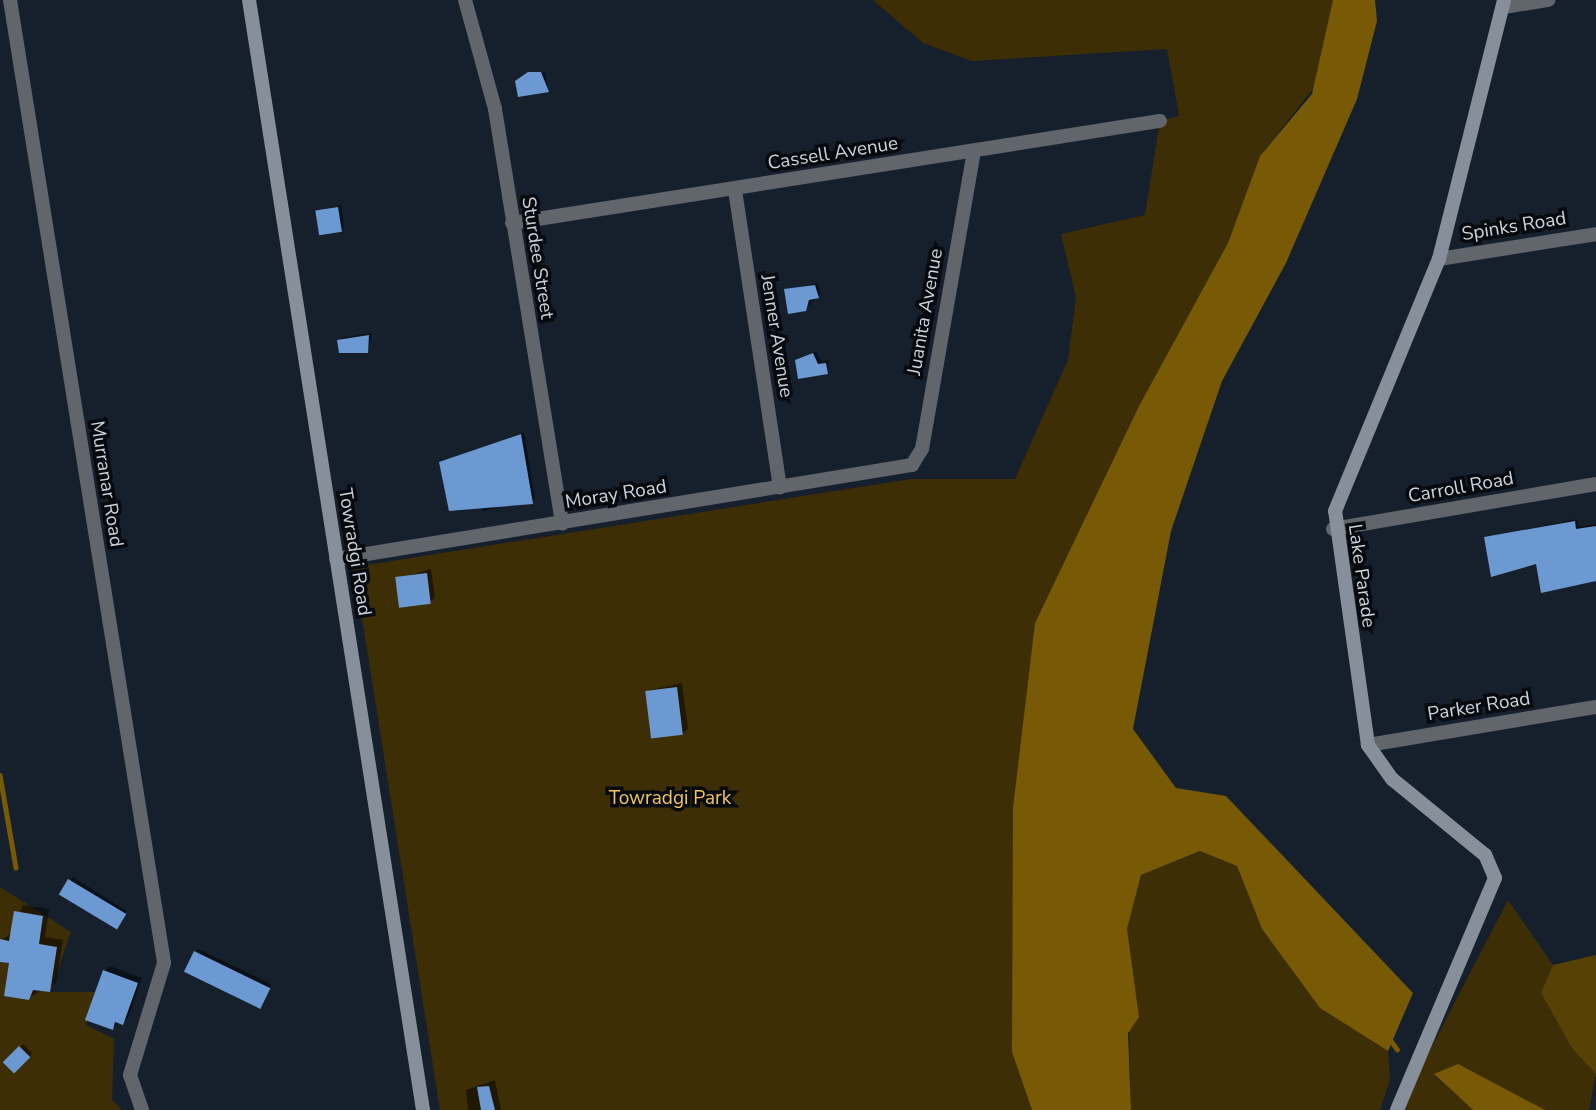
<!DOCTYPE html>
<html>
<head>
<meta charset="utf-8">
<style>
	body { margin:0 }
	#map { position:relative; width:1596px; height:1110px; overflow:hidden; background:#16202d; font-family:"Nunito Sans",sans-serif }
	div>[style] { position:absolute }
	.green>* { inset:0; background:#3e2e05 }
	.forest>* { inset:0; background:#584104 }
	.water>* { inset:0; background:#785906 }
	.shadow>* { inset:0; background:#0007; transform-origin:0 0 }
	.stream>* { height:4.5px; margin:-2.25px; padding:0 2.25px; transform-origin:2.25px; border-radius:2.25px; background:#785906 }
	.building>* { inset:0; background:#6c99d1; transform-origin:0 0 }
	.minor>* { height:14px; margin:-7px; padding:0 7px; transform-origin:7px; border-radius:7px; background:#61666d }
	.secondary>* { height:14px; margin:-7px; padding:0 7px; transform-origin:7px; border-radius:7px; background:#868f9a }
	span { translate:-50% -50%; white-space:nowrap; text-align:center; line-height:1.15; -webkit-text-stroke:7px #060a0f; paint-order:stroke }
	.street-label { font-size:19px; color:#cdd4dd }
	.park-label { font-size:19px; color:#f2c562 }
</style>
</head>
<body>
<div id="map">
	<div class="green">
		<i style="clip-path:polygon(873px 0,1333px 0,1316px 85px,1260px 156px,1228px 243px,1139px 406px,1035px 623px,1012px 1051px,1032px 1110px,440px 1110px,354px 567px,911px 479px,1015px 479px,1068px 360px,1076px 297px,1061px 234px,1145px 215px,1160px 121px,1179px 116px,1167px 49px,972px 61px,923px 43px)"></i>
		<i style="clip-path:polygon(1201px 851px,1237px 866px,1262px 929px,1320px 1008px,1388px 1051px,1390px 1080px,1380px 1110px,1131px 1110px,1127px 929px,1141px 875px)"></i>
		<i style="clip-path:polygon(0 887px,71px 932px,50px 992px,95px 992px,86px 1025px,114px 1039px,112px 1100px,122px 1110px,0 1110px)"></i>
		<i style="clip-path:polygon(1508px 900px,1553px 965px,1541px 993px,1573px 1050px,1596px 1074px,1589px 1110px,1542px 1110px,1434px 1075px,1473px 1110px,1399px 1110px)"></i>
	</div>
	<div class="forest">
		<i style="clip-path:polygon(1596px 955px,1596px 1074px,1573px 1050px,1541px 993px,1553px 965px)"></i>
	</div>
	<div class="water">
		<i style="clip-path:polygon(1333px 0,1375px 0,1377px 21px,1357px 99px,1286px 263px,1222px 381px,1171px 531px,1133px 729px,1176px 788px,1226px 796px,1413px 993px,1388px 1051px,1320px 1008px,1262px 929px,1237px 866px,1200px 851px,1141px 875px,1127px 929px,1139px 1017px,1128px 1033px,1131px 1110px,1032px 1110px,1012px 1052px,1013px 808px,1035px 623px,1139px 406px,1228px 243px,1260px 156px,1312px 94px)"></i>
		<i style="clip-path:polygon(1458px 1064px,1545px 1110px,1473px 1110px,1434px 1074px)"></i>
	</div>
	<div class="shadow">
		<i style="clip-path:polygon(545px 72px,548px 91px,518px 82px)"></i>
		<i style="clip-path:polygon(341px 205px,344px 227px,341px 230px,317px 211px)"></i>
		<i style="clip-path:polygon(818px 283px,820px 294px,805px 309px,785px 290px)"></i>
		<i style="clip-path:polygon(372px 333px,367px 351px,339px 341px,342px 338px)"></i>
		<i style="clip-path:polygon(816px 351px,822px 362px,829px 360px,827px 372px,797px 360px)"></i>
		<i style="clip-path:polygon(524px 432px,535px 499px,483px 511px,441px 463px)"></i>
		<i style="clip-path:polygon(1577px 519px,1579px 527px,1596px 524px,1596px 579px,1486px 538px)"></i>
		<i style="clip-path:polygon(431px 569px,435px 597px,430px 602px,397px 579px)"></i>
		<i style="clip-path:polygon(682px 683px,688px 729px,682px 734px,647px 691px)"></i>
		<i style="clip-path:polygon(73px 877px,127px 911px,118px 925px,70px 880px)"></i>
		<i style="clip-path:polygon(23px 905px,49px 909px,45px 937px,63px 940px,56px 983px,28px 998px,11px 962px,0 960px,1px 940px,12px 933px)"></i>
		<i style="clip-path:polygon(198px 949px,271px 984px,261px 1006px,195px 952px)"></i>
		<i style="clip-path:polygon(110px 966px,142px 978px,128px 1018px,112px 1028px,105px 971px)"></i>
		<i style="left:23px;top:1044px;width:13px;height:25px;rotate:45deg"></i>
		<i style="clip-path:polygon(495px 1080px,501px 1110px,468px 1110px,466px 1090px)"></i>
	</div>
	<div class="stream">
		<i style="left:0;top:775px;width:94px;rotate:80.2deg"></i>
		<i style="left:1389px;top:1038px;width:14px;rotate:54deg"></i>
	</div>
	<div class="building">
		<i style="clip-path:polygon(528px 72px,541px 72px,549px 92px,518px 97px,515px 81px)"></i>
		<i style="left:338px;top:207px;width:25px;height:23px;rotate:81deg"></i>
		<i style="clip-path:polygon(815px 285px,819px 298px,809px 300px,806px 311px,788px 314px,784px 289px)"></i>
		<i style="clip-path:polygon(369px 335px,368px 353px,339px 353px,337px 340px)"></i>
		<i style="clip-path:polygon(813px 353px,818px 364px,826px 363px,828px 374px,798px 379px,795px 360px)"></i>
		<i style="clip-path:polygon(521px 434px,533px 504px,449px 511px,439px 462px)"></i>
		<i style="clip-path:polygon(1575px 521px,1576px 529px,1596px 526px,1596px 581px,1541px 593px,1536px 564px,1491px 577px,1484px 537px)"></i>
		<i style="left:427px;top:573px;width:31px;height:32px;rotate:83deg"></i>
		<i style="left:677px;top:687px;width:48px;height:32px;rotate:83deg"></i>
		<i style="left:68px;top:879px;width:68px;height:18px;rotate:31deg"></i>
		<i style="clip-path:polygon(14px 911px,43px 916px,39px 944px,57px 947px,50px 992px,33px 990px,29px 1000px,4px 996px,9px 963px,0 962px,0 939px,9px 941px)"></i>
		<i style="left:194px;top:951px;width:85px;height:23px;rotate:26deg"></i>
		<i style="clip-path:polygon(103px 970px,138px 983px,123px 1025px,115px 1022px,113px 1030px,85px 1020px)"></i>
		<i style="left:19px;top:1046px;width:16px;height:23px;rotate:45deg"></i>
		<i style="clip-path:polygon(489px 1086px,495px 1110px,481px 1110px,477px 1087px)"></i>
	</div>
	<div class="minor">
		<i style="left:10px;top:0;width:975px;rotate:80.91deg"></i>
		<i style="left:164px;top:963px;width:117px;rotate:106.9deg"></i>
		<i style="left:130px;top:1075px;width:37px;rotate:71deg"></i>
		<i style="left:465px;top:0;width:113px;rotate:74.6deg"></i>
		<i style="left:495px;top:109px;width:420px;rotate:80.8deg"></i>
		<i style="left:1504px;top:7px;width:45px;rotate:-9deg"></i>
		<i style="left:735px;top:190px;width:301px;rotate:81.4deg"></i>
		<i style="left:512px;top:223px;width:656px;rotate:-8.95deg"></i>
		<i style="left:1439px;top:259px;width:159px;rotate:-9deg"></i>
		<i style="left:1333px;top:529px;width:267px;rotate:-9.7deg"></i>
		<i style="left:336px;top:559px;width:584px;rotate:-9.27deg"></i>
		<i style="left:912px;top:465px;width:19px;rotate:-58deg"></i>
		<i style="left:922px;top:449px;width:303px;rotate:-80.1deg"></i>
		<i style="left:1368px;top:745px;width:231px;rotate:-9.5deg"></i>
	</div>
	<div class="secondary">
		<i style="left:249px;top:0;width:1124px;rotate:81.09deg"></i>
		<i style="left:1397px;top:1110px;width:252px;rotate:-67.1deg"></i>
		<i style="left:1495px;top:878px;width:25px;rotate:-113deg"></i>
		<i style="left:1485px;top:855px;width:120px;rotate:-140.7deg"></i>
		<i style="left:1392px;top:779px;width:42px;rotate:-125.2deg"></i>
		<i style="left:1368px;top:745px;width:236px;rotate:-98deg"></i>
		<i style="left:1335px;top:511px;width:273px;rotate:-67.6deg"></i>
		<i style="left:1439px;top:259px;width:267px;rotate:-75.9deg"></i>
	</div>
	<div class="street-label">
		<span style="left:833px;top:154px;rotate:-9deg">Cassell Avenue</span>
		<span style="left:1514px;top:227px;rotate:-9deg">Spinks Road</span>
		<span style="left:537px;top:258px;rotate:81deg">Sturdee Street</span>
		<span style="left:926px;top:312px;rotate:-80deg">Juanita Avenue</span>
		<span style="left:776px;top:336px;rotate:81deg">Jenner Avenue</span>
		<span style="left:106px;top:484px;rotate:81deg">Murranar Road</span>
		<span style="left:1461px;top:488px;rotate:-10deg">Carroll Road</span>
		<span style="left:616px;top:495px;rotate:-9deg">Moray Road</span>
		<span style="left:354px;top:552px;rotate:81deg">Towradgi Road</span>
		<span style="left:1361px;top:576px;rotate:82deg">Lake Parade</span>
		<span style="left:1479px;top:707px;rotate:-9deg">Parker Road</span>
	</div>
	<div class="park-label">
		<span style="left:670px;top:799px">Towradgi Park</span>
	</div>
</div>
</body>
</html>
